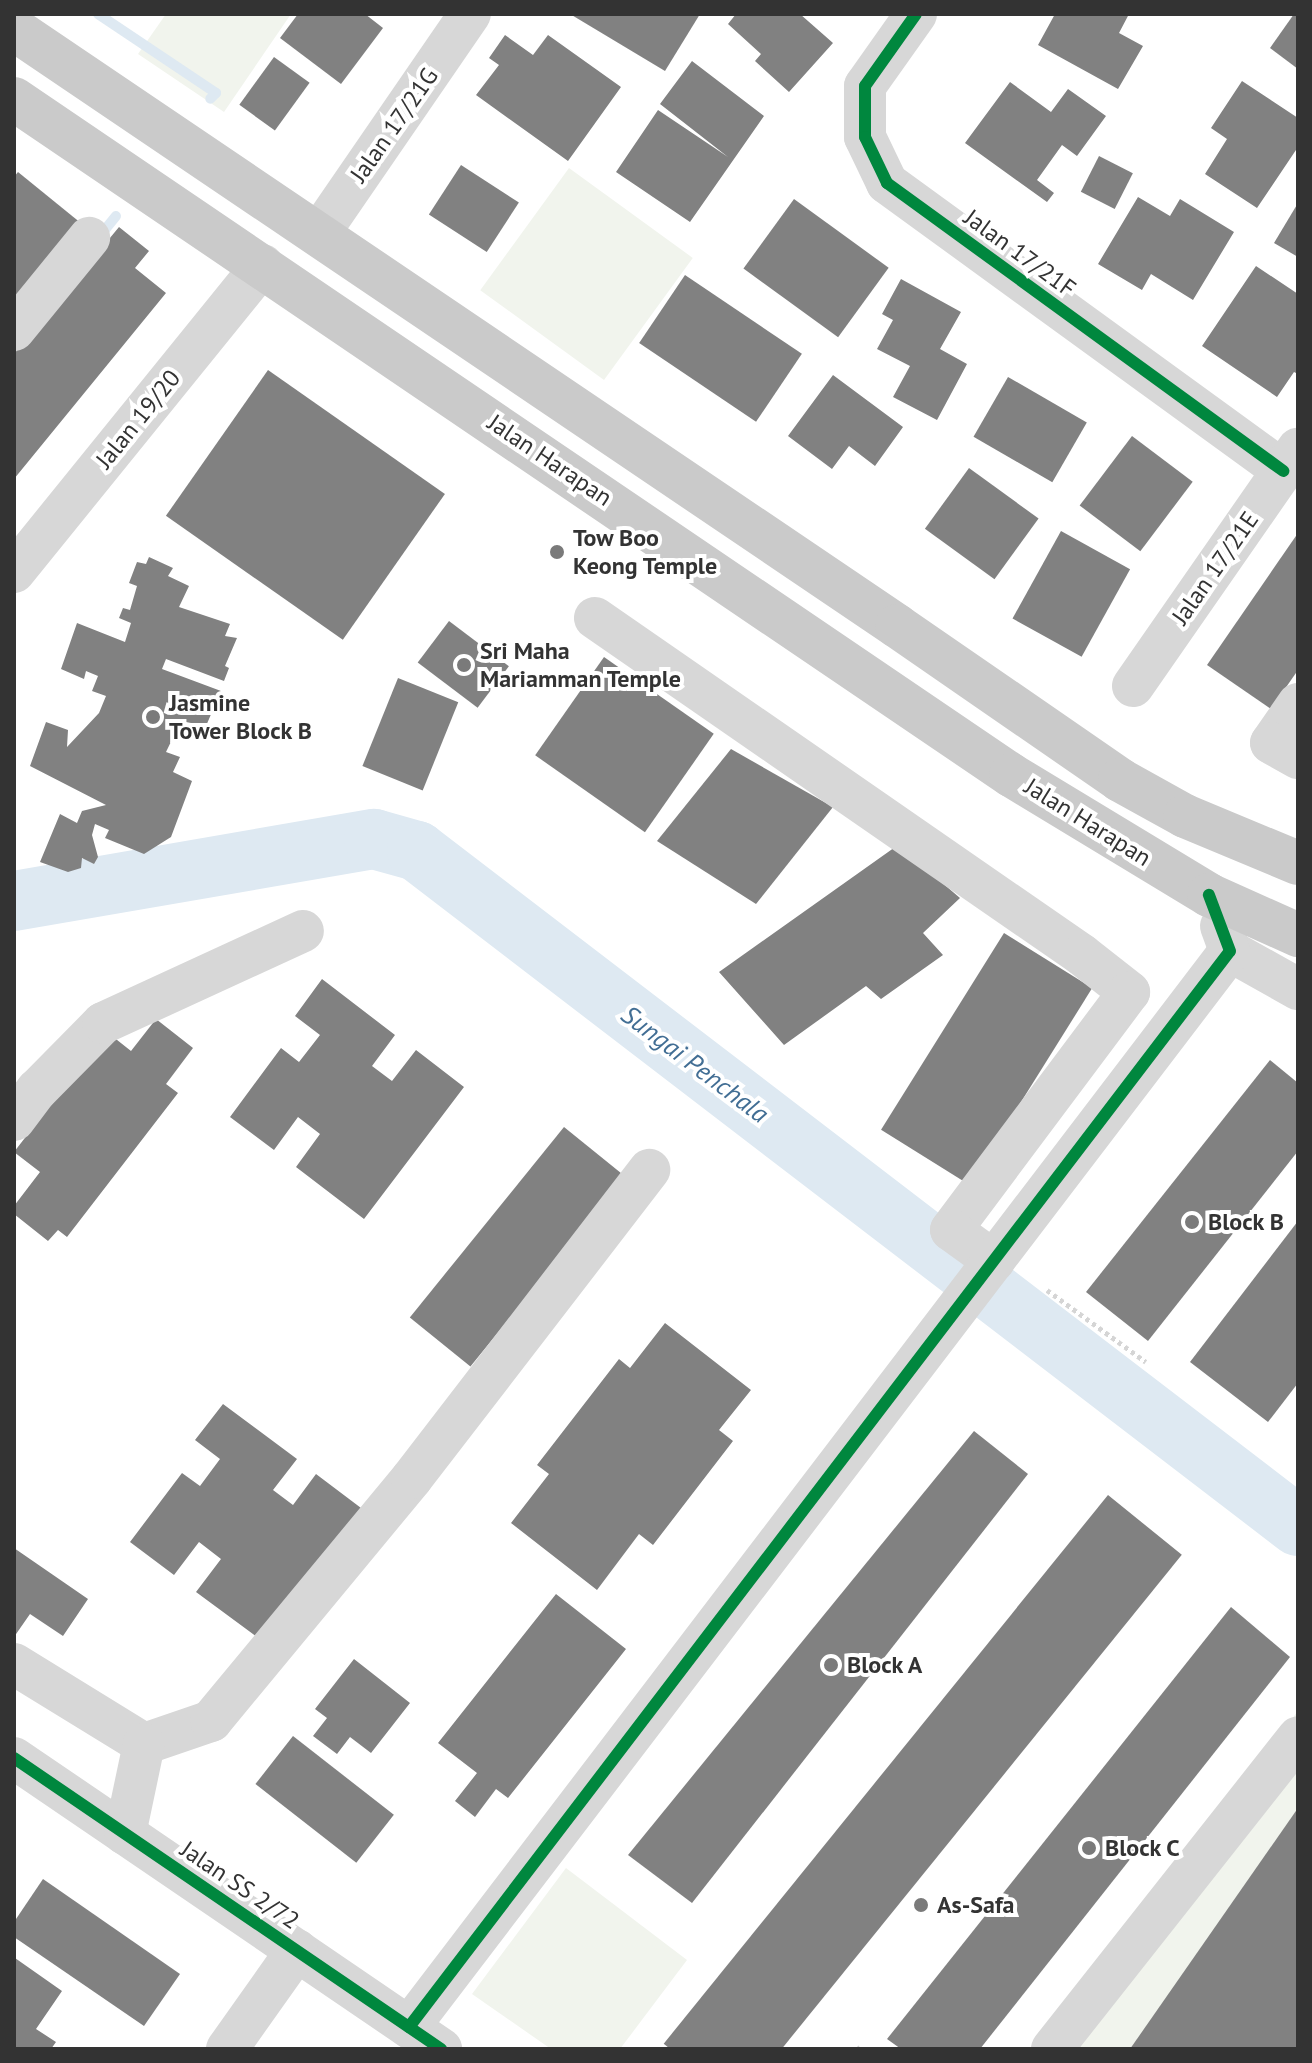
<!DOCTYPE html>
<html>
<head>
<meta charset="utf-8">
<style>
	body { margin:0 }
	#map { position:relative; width:1312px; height:2063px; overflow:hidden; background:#fff; font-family:"PT Sans",sans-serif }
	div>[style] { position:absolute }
	.green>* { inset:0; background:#f1f4ed; transform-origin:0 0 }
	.stream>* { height:10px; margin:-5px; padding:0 5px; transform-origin:5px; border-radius:5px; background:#dee9f2 }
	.river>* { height:60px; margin:-30px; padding:0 30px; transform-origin:30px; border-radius:30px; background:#dee9f2 }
	.building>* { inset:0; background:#818181; transform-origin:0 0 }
	.path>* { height:5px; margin-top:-2.5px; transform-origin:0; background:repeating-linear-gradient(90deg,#d5d5d5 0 4px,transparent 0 8px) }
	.minor>* { height:42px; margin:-21px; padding:0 21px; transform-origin:21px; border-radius:21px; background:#d7d7d7 }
	.major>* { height:44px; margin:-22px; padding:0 22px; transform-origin:22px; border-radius:22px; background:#cacaca }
	.cycleway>* { height:12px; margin:-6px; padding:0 6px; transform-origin:6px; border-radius:6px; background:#00873e }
	.dots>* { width:22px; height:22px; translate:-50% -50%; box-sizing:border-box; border:4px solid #fff; border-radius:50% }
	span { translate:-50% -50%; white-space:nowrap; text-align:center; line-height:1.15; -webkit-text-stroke:8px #fff; paint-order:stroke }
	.street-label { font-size:24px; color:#333 }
	.poi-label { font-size:24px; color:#333; font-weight:700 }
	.left { translate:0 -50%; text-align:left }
	.water-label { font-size:26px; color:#426e94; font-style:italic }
	.frame { position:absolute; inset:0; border:16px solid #333; pointer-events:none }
</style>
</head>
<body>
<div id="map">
	<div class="green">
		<i style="clip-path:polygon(166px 14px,291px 14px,224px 112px,138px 54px)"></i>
		<i style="left:569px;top:168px;width:153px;height:151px;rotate:36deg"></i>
		<i style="clip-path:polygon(1298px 1711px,1298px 2049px,1033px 2049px)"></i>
		<i style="clip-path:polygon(566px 1868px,687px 1960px,620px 2049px,551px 2049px,472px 1994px)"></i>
	</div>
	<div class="stream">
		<i style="left:98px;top:14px;width:142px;rotate:33.8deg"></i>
		<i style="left:216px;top:93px;width:8px;rotate:135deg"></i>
		<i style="left:99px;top:237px;width:27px;rotate:-51deg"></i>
	</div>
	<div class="river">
		<i style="left:14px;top:901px;width:365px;rotate:-9.8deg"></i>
		<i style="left:374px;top:839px;width:45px;rotate:15.6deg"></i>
		<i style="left:417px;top:851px;width:1110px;rotate:37.46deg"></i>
	</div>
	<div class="building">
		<i style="clip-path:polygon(298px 14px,365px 14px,383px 28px,341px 84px,280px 38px)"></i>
		<i style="clip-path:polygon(570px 14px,700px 14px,665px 71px)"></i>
		<i style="clip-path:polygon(736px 14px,800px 14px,833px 43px,789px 92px,755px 61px,761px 54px,728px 24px)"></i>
		<i style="clip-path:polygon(1055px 14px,1129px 14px,1119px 33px,1143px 46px,1118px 89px,1038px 45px)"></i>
		<i style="clip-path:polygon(1294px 14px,1298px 14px,1298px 69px,1270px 48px)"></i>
		<i style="clip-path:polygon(505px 35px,533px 55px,548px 35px,621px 87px,568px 161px,476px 95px,499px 65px,489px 58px)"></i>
		<i style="left:274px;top:57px;width:44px;height:59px;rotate:36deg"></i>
		<i style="clip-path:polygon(692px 61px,764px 116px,690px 222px,616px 172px,658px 110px,728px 157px,660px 104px)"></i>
		<i style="clip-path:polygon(1242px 81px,1298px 118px,1298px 147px,1257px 208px,1205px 174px,1227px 139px,1211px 128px)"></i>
		<i style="clip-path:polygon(1010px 82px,1051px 112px,1068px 89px,1106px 116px,1077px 156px,1062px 145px,1037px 180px,1054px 193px,1047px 202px,965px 143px)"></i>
		<i style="left:1099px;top:156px;width:38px;height:40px;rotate:27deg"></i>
		<i style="left:461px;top:165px;width:69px;height:59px;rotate:33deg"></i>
		<i style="clip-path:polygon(18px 172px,82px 224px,14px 306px,14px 177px)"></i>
		<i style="clip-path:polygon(1138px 197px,1170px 216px,1180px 199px,1234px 232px,1193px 300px,1151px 274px,1142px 290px,1098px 264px)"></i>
		<i style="left:794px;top:199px;width:117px;height:86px;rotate:36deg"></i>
		<i style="clip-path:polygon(1298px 203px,1298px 257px,1274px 243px)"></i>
		<i style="clip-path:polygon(119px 227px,149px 251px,135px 268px,166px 293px,14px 479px,14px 354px)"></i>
		<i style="clip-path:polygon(1256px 266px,1298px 294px,1298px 374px,1294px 372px,1277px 397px,1202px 346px)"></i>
		<i style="left:685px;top:275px;width:141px;height:82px;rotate:34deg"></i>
		<i style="clip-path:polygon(901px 279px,961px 312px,940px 349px,967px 364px,937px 420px,893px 397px,910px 366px,877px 349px,893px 320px,882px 314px)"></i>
		<i style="left:268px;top:370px;width:216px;height:178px;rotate:35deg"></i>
		<i style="clip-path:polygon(833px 375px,903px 427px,875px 466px,849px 446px,832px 469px,788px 436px)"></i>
		<i style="left:1008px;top:377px;width:91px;height:69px;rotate:30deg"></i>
		<i style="left:1132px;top:436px;width:76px;height:87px;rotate:37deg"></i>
		<i style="left:969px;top:468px;width:86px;height:75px;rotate:36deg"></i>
		<i style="left:1061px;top:531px;width:79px;height:100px;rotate:29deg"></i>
		<i style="clip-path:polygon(1298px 533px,1298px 670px,1271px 709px,1207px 665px)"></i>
		<i style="clip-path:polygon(149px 557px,173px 568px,168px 576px,189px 586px,179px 607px,230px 624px,225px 636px,237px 638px,225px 666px,229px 668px,224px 681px,166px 659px,162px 669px,221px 691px,206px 726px,181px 721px,166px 752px,180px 757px,173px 772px,192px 781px,171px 837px,144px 854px,105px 838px,109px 830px,95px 824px,92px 835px,98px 857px,94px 864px,82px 858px,81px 868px,68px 872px,40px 862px,60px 814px,77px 823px,82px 811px,106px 805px,30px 766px,46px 722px,68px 730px,67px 747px,99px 713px,106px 696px,92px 691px,98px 676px,86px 671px,84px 679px,61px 669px,77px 623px,125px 642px,131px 623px,119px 618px,123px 608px,130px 610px,137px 586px,129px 583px,137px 562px,146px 564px)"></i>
		<i style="left:449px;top:621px;width:75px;height:52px;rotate:37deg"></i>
		<i style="left:604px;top:657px;width:134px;height:120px;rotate:35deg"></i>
		<i style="left:398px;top:678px;width:65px;height:95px;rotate:22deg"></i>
		<i style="clip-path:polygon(731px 749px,833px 807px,756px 904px,657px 841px)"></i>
		<i style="clip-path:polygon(898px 845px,960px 898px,923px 933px,943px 955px,881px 999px,866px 986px,784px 1045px,719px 972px)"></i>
		<i style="left:1004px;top:933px;width:104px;height:232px;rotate:32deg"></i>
		<i style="clip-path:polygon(322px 979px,395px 1035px,372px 1066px,392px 1081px,416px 1050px,464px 1087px,364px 1219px,296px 1167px,320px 1134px,298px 1117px,274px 1150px,230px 1117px,281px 1048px,299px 1062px,320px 1035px,295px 1016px)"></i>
		<i style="clip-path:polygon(156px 1019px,193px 1048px,166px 1084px,178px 1093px,67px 1237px,58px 1230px,48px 1241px,14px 1214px,14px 1206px,40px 1172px,14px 1152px,107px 1032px,131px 1051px)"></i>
		<i style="clip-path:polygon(1270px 1060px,1298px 1083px,1298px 1151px,1148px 1341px,1086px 1292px)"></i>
		<i style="left:564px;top:1127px;width:78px;height:245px;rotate:39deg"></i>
		<i style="clip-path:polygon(1298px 1221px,1298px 1383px,1268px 1422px,1190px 1362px)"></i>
		<i style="clip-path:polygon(665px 1323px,751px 1390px,719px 1430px,733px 1441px,653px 1545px,639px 1534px,597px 1590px,511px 1523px,549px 1474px,537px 1465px,619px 1359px,630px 1368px)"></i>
		<i style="clip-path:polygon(223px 1404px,297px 1459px,273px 1490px,293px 1505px,316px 1474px,365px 1511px,265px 1643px,196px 1592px,221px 1559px,199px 1542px,174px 1575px,130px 1542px,182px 1473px,200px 1486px,220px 1459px,195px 1440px)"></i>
		<i style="clip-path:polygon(974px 1431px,1028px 1474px,692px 1903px,628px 1855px)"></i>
		<i style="left:1108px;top:1495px;width:95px;height:706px;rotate:39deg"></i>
		<i style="clip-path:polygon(14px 1548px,88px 1599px,63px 1636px,30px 1614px,14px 1637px)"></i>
		<i style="clip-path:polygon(556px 1594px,626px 1649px,508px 1798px,496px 1789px,475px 1817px,455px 1801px,477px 1773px,438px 1743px)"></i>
		<i style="clip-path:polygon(1231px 1607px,1290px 1657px,980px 2049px,901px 2049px,887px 2039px)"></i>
		<i style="clip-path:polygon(354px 1659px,410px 1703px,371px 1753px,350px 1737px,337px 1754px,313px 1736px,327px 1718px,315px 1709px)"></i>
		<i style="left:293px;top:1736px;width:128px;height:61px;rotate:38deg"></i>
		<i style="clip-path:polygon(1298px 1808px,1298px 2049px,1130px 2049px)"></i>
		<i style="clip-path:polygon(43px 1879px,180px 1974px,144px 2026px,14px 1937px,14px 1922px)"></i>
		<i style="clip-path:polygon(15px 1958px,62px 1991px,36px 2029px,56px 2042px,51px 2049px,14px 2049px)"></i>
	</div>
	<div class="path">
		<i style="left:1047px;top:1290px;width:122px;rotate:36deg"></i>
		<i style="left:858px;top:2049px;width:3px;rotate:-45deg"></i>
	</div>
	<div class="minor">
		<i style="left:916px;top:14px;width:88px;rotate:125.3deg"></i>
		<i style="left:865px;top:86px;width:51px;rotate:90deg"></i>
		<i style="left:865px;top:137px;width:51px;rotate:64.4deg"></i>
		<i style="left:887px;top:183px;width:490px;rotate:36deg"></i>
		<i style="left:318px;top:235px;width:268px;rotate:-55.5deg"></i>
		<i style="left:14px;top:330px;width:119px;rotate:-50.8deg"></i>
		<i style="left:14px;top:572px;width:395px;rotate:-51deg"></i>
		<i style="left:595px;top:618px;width:592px;rotate:34.68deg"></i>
		<i style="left:1082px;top:955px;width:60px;rotate:38.2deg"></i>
		<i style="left:1129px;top:992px;width:297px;rotate:126.8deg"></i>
		<i style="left:951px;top:1230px;width:53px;rotate:35.8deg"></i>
		<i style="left:1133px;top:686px;width:289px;rotate:-55.2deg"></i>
		<i style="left:1298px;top:704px;width:47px;rotate:124.7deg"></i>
		<i style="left:1271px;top:743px;width:31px;rotate:29deg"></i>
		<i style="left:1221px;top:926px;width:27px;rotate:70deg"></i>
		<i style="left:1230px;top:951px;width:78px;rotate:29.2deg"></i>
		<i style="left:14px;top:1120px;width:38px;rotate:-53deg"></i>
		<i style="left:37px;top:1090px;width:94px;rotate:-45.4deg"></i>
		<i style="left:103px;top:1023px;width:220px;rotate:-24.7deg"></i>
		<i style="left:14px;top:1664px;width:153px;rotate:31.6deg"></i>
		<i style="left:144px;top:1744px;width:71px;rotate:-18.9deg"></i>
		<i style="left:211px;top:1721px;width:315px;rotate:-50.4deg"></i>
		<i style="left:412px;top:1478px;width:389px;rotate:-52.4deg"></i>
		<i style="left:14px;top:1758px;width:517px;rotate:34.27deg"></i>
		<i style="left:125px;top:1834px;width:92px;rotate:-78.1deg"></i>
		<i style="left:409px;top:2027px;width:1353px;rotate:-52.66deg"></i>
		<i style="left:227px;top:2049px;width:121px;rotate:-54.7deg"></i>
		<i style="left:1052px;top:2049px;width:397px;rotate:-51.7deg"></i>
	</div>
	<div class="major">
		<i style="left:14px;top:29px;width:1066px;rotate:34.06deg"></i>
		<i style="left:897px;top:626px;width:271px;rotate:34.6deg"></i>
		<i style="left:1120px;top:780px;width:74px;rotate:29deg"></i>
		<i style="left:1185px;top:816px;width:122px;rotate:22.6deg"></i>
		<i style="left:14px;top:99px;width:1205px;rotate:34.14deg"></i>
		<i style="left:1011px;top:775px;width:232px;rotate:31.2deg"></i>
		<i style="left:1209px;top:895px;width:98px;rotate:24.2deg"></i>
	</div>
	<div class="cycleway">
		<i style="left:916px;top:14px;width:88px;rotate:125.3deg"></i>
		<i style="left:865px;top:86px;width:51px;rotate:90deg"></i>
		<i style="left:865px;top:137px;width:51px;rotate:64.4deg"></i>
		<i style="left:887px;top:183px;width:490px;rotate:36deg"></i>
		<i style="left:14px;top:1758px;width:517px;rotate:34.27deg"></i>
		<i style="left:409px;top:2027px;width:1353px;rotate:-52.66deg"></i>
		<i style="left:1230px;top:951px;width:60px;rotate:-110.6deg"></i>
	</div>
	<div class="dots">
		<i style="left:557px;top:552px;background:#7a7a7a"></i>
		<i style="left:464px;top:665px;background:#7a7a7a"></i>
		<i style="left:153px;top:717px;background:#7a7a7a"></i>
		<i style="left:1192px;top:1222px;background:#7a7a7a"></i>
		<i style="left:831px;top:1665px;background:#7a7a7a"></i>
		<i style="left:1089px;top:1848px;background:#7a7a7a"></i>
		<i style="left:921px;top:1905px;background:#7a7a7a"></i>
	</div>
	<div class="street-label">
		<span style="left:394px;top:125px;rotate:-55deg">Jalan 17/21G</span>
		<span style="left:1020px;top:253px;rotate:36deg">Jalan 17/21F</span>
		<span style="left:138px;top:419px;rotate:-51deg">Jalan 19/20</span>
		<span style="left:550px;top:460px;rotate:34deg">Jalan Harapan</span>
		<span style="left:1215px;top:568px;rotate:-55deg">Jalan 17/21E</span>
		<span style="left:1088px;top:822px;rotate:32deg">Jalan Harapan</span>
		<span style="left:240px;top:1885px;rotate:34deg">Jalan SS 2/72</span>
	</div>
	<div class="poi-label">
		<span class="left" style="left:573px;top:552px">Tow Boo<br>Keong Temple</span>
		<span class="left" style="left:480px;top:665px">Sri Maha<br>Mariamman Temple</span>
		<span class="left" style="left:169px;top:717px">Jasmine<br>Tower Block B</span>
		<span class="left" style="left:1208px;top:1222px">Block B</span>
		<span class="left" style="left:847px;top:1665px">Block A</span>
		<span class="left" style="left:1105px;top:1848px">Block C</span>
		<span class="left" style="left:937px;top:1905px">As-Safa</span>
	</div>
	<div class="water-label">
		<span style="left:695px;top:1064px;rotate:37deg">Sungai Penchala</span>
	</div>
	<div class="frame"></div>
</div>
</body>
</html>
